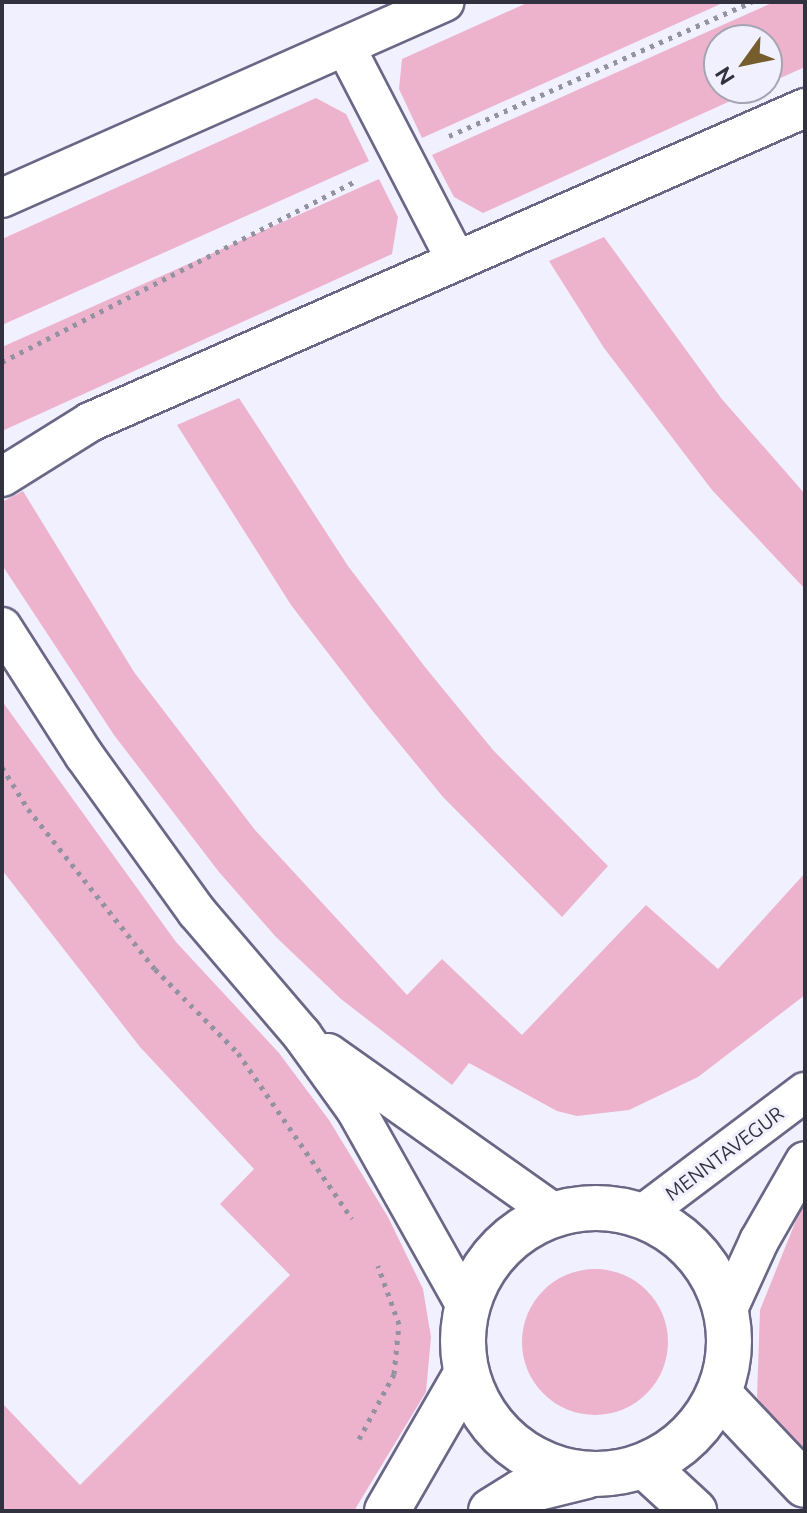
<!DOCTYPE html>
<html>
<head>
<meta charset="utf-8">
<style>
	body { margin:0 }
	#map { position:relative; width:807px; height:1513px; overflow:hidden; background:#f1f0ff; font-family:Ubuntu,sans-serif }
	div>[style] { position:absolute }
	.green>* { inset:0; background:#edb3cd }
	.round { border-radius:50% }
	.path>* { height:5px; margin-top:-2.5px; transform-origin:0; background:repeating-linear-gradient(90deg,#9392a1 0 4px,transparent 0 10px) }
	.roads { filter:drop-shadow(2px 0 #6a6786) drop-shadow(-2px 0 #6a6786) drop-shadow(0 2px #6a6786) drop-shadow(0 -2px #6a6786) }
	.lane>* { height:38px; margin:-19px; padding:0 19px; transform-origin:19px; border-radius:19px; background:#fff }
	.street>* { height:44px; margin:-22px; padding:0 22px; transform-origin:22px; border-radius:22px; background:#fff }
	.secondary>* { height:44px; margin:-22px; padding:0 22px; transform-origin:22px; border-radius:22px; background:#fff }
	.secondary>.ring { margin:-22px; padding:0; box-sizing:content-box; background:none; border:44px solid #fff; border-radius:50% }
	span { translate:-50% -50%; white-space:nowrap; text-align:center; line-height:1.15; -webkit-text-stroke:6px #f1f0ff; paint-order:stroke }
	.street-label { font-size:20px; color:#32313f }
	.frame { position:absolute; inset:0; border:4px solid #32313f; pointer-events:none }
	.north { position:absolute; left:703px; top:24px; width:80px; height:80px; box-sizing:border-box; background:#f1f0ff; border:2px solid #a5a4b2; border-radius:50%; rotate:237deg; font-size:22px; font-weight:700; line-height:32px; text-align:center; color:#32313f }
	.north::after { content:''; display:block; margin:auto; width:28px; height:36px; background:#765d2e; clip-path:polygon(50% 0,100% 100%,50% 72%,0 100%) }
</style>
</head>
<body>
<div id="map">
	<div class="green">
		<i style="clip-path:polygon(529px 2px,725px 2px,422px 138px,399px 89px,402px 59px)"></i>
		<i style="clip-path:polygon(774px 2px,805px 2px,805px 67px,767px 84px,767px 40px,719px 40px,719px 88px,759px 88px,483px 213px,454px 197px,432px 155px)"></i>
		<i style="clip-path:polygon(316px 98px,346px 114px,369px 161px,2px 325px,2px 239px)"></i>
		<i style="clip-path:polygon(379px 179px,398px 217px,392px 254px,2px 431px,2px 347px)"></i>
		<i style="clip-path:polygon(604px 237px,721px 398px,805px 494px,805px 589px,712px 490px,604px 348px,549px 261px)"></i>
		<i style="clip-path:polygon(239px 398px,348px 566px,425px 667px,493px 750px,608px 866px,562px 917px,443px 797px,371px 709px,291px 605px,177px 425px)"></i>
		<i style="clip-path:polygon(23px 491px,134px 672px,255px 830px,407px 995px,442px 959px,522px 1035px,646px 905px,718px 969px,805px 873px,805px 995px,698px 1077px,629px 1110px,577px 1116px,557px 1111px,469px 1063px,452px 1085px,341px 999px,276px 937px,219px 872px,114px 735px,2px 565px,2px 502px)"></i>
		<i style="clip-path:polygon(2px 701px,176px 942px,279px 1053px,329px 1120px,388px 1217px,423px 1289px,431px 1337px,426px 1392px,354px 1511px,2px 1510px,2px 1403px,80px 1485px,290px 1275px,220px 1204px,254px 1169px,140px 1047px,2px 870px)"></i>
		<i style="clip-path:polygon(805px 1198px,805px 1457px,783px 1437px,757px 1397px,760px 1310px)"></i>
		<i class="round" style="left:522px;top:1269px;width:146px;height:146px"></i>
	</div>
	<div class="path">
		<i style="left:449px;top:136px;width:331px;rotate:-23.9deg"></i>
		<i style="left:2px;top:362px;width:399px;rotate:-27.1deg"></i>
		<i style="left:2px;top:767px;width:49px;rotate:58.2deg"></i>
		<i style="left:28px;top:809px;width:204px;rotate:51.6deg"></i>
		<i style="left:155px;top:969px;width:118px;rotate:45.3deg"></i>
		<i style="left:238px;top:1053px;width:201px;rotate:55.5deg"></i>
		<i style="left:359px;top:1439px;width:74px;rotate:-61.7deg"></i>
		<i style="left:394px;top:1374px;width:50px;rotate:-84.3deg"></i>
		<i style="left:399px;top:1324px;width:62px;rotate:-109.9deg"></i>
	</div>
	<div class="roads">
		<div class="lane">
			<i style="left:345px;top:46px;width:241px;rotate:62.6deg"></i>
			<i style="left:2px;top:198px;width:484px;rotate:-23.9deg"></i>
			<i style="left:2px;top:477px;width:104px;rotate:-32deg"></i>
			<i style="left:90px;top:422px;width:781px;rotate:-23.71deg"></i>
			<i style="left:2px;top:627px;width:152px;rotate:57.4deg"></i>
			<i style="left:84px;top:755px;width:193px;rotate:54.3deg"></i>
			<i style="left:197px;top:912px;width:162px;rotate:49.5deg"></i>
			<i style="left:302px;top:1035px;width:92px;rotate:54.2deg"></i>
			<i style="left:356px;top:1110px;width:225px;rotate:60.7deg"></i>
			<i style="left:328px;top:1053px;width:277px;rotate:35.3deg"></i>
			<i style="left:643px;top:1214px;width:203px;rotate:-37deg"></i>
			<i style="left:727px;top:1311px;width:77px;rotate:-65.4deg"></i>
			<i style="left:759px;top:1241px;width:92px;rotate:-60.1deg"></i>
		</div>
		<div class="street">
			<i style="left:719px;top:1394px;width:125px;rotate:46.6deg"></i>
			<i style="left:645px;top:1466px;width:67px;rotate:42.6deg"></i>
		</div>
		<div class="secondary">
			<i class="ring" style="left:463px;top:1208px;width:222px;height:222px"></i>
			<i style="left:387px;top:1511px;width:158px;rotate:-60deg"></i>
			<i style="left:491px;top:1511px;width:36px;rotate:-32deg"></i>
			<i style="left:522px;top:1492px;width:66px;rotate:-14deg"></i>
		</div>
	</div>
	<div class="street-label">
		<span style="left:724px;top:1153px;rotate:-37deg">MENNTAVEGUR</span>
	</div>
	<div class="frame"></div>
	<div class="north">N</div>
</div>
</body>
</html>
